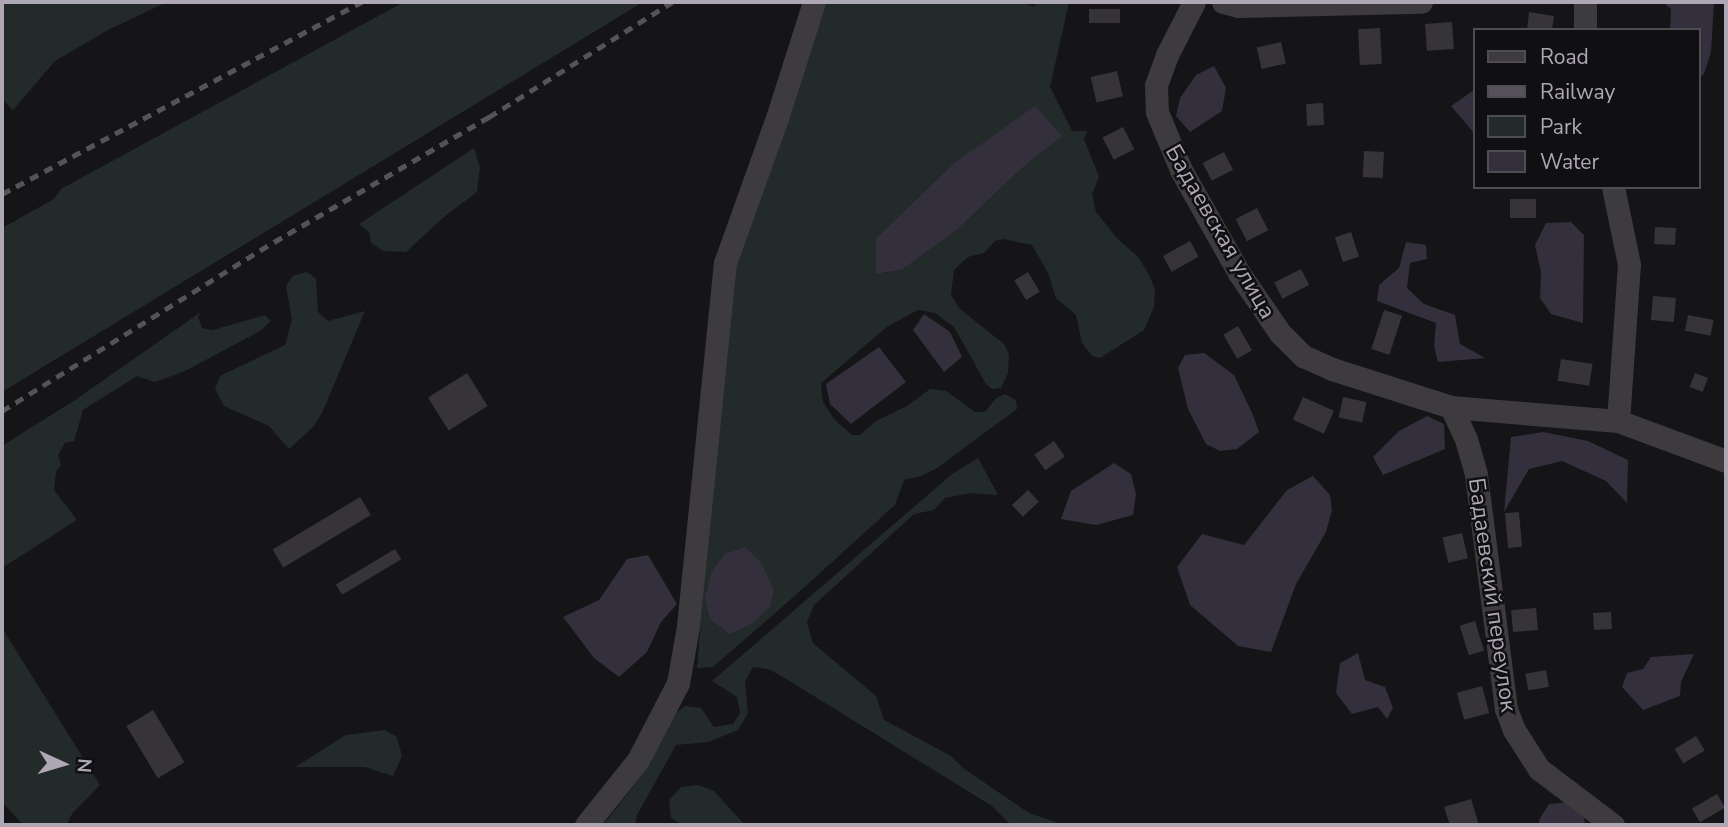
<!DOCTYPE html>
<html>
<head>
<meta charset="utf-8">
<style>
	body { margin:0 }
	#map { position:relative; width:1728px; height:827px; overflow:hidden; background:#151416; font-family:"Nunito Sans",sans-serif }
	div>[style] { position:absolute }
	.green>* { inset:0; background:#232a2a }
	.water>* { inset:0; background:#332f3d }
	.building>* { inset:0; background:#363438; transform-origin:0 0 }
	.minor>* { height:23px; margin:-11.5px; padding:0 11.5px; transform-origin:11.5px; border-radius:11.5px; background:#3e3b3f }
	.rail>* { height:5px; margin-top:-2.5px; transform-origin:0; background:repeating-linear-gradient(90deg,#565259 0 9px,transparent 0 16px) }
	span { translate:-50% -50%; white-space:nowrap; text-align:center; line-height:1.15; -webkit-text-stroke:5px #100f11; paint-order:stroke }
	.street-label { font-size:23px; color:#aea7b5 }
	.frame { position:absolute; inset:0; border:4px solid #aea7b5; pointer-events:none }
	.legend { position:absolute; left:1473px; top:28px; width:228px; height:161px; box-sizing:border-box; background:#100f11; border:2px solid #4f4c53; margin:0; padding:9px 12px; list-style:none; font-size:21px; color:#aea7b5 }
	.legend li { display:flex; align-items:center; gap:14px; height:35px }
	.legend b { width:35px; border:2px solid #4f4c53 }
	.north { position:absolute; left:28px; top:729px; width:70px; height:70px; -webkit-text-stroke:5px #100f11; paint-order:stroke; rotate:94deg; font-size:19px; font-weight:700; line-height:28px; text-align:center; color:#aea7b5 }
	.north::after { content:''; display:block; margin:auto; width:24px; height:32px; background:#aea7b5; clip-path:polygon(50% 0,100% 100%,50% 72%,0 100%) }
</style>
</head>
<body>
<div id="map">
	<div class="green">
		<i style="clip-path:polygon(2px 2px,167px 2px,108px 30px,55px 61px,13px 110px,2px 99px)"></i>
		<i style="clip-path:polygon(404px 2px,643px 2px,2px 392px,2px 228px,54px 199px,61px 189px)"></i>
		<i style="clip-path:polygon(evenodd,827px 2px,1020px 2px,1035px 7px,1035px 2px,1069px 2px,1050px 87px,1072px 131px,1087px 131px,1084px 139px,1099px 177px,1092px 194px,1096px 212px,1116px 237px,1138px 257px,1148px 273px,1155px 289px,1154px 307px,1144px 330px,1100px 358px,1092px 356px,1082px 343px,1076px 315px,1056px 298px,1048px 273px,1032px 245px,1003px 239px,995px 241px,984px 253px,968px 257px,954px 270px,951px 295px,960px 309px,1004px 344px,1009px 355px,1008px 373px,1001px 388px,992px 389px,986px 384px,954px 327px,935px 313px,918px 310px,888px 326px,821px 383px,823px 402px,834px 419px,852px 435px,860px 435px,876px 421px,907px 406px,930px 389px,946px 391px,975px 412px,985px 412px,996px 398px,1005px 394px,1016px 400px,1017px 409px,937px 468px,921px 476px,904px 480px,895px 505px,797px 594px,713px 667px,697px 668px,728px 282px,827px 2px,1062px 136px,1021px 169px,959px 228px,902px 270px,876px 274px,876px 238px,953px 164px,1062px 136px)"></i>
		<i style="clip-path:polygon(474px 148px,480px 167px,477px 192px,445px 216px,406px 252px,383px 251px,371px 243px,369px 232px,359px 224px)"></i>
		<i style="clip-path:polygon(306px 272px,316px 278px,318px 312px,328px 321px,365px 311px,322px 413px,313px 427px,289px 449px,269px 426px,224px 406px,215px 389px,220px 376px,285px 345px,292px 320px,286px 286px,293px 276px)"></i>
		<i style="clip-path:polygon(201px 312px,198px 317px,202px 328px,213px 330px,265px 315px,271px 321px,260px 331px,185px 371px,155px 382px,137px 376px,83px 410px,74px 441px,65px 443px,58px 455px,61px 465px,56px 472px,54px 490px,77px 520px,2px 568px,2px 446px,75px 400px)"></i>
		<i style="clip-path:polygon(978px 458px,998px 495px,971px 493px,945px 498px,934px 510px,914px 514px,814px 605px,807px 622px,813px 643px,876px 696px,884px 720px,951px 756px,963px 768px,1029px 813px,1065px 825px,1011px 825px,992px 806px,783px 677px,768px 669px,753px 667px,745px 681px,748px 713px,738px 730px,708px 742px,676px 745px,637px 815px,635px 825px,603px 825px,635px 784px,677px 712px,685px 706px,701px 708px,714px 727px,733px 724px,740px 713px,737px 697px,712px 681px,952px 474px)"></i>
		<i style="clip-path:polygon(2px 628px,100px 785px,72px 814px,66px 825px,23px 825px,2px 802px)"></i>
		<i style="clip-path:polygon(384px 730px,397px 737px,402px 756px,393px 776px,365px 767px,295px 767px,346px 735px)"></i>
		<i style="clip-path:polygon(698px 785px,714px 791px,745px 825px,683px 825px,671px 818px,669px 800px,681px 787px)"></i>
	</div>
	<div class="water">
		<i style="clip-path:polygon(1663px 2px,1714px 2px,1711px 52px,1704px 74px,1698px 79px,1698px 30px,1670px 30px,1671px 9px)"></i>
		<i style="clip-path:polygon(1214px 66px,1226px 88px,1222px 111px,1190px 132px,1176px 116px,1180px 98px,1196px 75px)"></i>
		<i style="clip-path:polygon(1474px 90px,1474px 133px,1451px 106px)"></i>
		<i style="clip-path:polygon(1035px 106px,1062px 136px,1021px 169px,959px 228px,902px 270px,876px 274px,876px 238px,953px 164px)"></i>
		<i style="clip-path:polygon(1571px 222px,1584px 235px,1583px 323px,1551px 314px,1540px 298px,1541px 272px,1535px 245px,1546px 223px)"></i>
		<i style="clip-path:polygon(1406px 242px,1426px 245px,1427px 259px,1410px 263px,1407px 288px,1424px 304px,1455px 315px,1460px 344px,1485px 358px,1438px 362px,1434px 346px,1436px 323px,1377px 301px,1379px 285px,1399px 268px)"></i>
		<i style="clip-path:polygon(924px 314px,950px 332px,962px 357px,944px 372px,913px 330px)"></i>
		<i style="clip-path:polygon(879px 347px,906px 382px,851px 424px,830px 404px,826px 384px)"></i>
		<i style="clip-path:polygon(1204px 353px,1234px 375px,1253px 415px,1259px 432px,1237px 449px,1220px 451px,1206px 444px,1188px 409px,1178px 368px,1185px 355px)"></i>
		<i style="clip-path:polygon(1427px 416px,1444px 424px,1445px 449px,1383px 475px,1373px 457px,1399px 431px)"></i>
		<i style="clip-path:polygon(1543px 432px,1588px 441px,1628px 460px,1627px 503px,1606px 481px,1562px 461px,1529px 469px,1504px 512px,1511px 437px)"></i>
		<i style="clip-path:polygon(1114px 463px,1131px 474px,1136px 494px,1133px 515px,1096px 525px,1061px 519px,1071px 491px)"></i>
		<i style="clip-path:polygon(1313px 476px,1330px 495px,1332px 510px,1326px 532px,1296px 584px,1271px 652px,1238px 646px,1190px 605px,1177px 567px,1202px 534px,1244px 545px,1287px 490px)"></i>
		<i style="clip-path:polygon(745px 547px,762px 564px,774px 591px,770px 607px,753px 623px,730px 634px,710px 619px,705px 598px,712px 571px,725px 554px)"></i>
		<i style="clip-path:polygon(648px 555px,677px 604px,661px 622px,647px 652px,619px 677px,594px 658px,563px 617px,599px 600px,627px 559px)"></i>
		<i style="clip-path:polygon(1358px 653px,1365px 680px,1385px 687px,1393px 708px,1387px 719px,1378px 707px,1352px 714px,1336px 693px,1340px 663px)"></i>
		<i style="clip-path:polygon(1694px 654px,1681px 682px,1680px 696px,1643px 710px,1622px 687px,1627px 673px,1643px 669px,1651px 657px)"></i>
		<i style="clip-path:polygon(1570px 802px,1583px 809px,1585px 825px,1539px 825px,1539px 820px,1549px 804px)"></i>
	</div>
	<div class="building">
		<i style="left:1089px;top:9px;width:31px;height:14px"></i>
		<i style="clip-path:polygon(1529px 12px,1554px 16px,1552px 30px,1527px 30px)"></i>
		<i style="left:1452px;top:22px;width:27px;height:27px;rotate:86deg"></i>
		<i style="left:1380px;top:28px;width:36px;height:22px;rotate:87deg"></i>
		<i style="left:1281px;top:42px;width:22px;height:25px;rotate:77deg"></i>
		<i style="left:1117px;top:71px;width:26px;height:27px;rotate:77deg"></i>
		<i style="left:1323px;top:103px;width:22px;height:17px;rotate:87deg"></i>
		<i style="left:1123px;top:127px;width:25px;height:23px;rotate:63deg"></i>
		<i style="left:1364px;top:151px;width:20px;height:26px;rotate:3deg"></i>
		<i style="left:1224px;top:152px;width:20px;height:24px;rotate:63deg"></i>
		<i style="left:1510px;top:199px;width:26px;height:19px"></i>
		<i style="left:1257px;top:208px;width:25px;height:24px;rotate:63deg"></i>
		<i style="left:1655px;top:227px;width:21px;height:17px;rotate:3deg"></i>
		<i style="left:1351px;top:232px;width:26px;height:17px;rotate:72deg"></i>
		<i style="left:1190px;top:241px;width:18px;height:31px;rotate:61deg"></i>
		<i style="left:1301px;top:269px;width:18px;height:30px;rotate:63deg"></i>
		<i style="left:1028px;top:272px;width:23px;height:16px;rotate:59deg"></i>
		<i style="left:1653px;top:296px;width:23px;height:24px;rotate:5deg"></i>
		<i style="left:1384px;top:310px;width:19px;height:41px;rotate:18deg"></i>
		<i style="left:1688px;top:315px;width:26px;height:16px;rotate:11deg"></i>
		<i style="left:1238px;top:326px;width:28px;height:17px;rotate:60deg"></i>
		<i style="left:1561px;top:359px;width:32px;height:22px;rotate:9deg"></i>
		<i style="left:467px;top:373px;width:39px;height:46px;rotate:58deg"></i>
		<i style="left:1695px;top:373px;width:14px;height:15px;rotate:21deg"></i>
		<i style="left:1303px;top:397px;width:34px;height:25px;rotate:24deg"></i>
		<i style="left:1343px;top:397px;width:24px;height:21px;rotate:12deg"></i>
		<i style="left:1054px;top:441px;width:19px;height:24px;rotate:55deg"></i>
		<i style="left:1028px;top:490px;width:16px;height:22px;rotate:47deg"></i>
		<i style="left:360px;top:497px;width:21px;height:102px;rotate:59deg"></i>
		<i style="left:1519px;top:512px;width:35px;height:14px;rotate:85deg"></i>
		<i style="left:1462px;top:533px;width:26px;height:20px;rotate:77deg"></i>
		<i style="left:395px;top:549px;width:12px;height:69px;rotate:59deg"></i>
		<i style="left:1536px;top:608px;width:22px;height:25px;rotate:85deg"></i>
		<i style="left:1611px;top:612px;width:17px;height:18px;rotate:87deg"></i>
		<i style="left:1475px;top:621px;width:31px;height:16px;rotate:73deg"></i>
		<i style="left:1546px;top:670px;width:17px;height:21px;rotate:80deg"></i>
		<i style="left:1482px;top:686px;width:28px;height:26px;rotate:75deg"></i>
		<i style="left:153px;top:710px;width:61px;height:31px;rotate:59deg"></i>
		<i style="left:1696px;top:736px;width:17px;height:25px;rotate:59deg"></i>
		<i style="left:1717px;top:794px;width:16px;height:29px;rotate:60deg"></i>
		<i style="clip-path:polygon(1471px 799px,1479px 825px,1450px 825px,1444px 807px)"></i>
	</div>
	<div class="minor">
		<i style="left:1194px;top:2px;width:59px;rotate:117deg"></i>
		<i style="left:1167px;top:55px;width:32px;rotate:110deg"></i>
		<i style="left:1156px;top:85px;width:27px;rotate:88deg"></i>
		<i style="left:1157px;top:112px;width:63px;rotate:67.5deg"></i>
		<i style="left:1181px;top:170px;width:118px;rotate:60.6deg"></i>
		<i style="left:1239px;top:273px;width:73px;rotate:55.7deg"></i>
		<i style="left:1280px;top:333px;width:33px;rotate:45deg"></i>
		<i style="left:1303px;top:356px;width:32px;rotate:24deg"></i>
		<i style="left:1332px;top:369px;width:125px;rotate:17.7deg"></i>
		<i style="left:1451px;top:407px;width:168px;rotate:4.8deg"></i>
		<i style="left:1618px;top:421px;width:115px;rotate:20.3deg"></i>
		<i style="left:1223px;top:2px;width:16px;rotate:15deg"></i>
		<i style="left:1238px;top:6px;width:183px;rotate:-1.3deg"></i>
		<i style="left:1585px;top:30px;width:28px;rotate:-90deg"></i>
		<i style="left:1613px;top:187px;width:79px;rotate:78.3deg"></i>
		<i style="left:1629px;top:264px;width:157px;rotate:94deg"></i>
		<i style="left:1451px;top:407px;width:35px;rotate:65deg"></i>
		<i style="left:1466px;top:439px;width:37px;rotate:74deg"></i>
		<i style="left:1476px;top:475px;width:236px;rotate:82.7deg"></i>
		<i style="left:1506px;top:709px;width:22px;rotate:69deg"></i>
		<i style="left:1514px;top:730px;width:46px;rotate:57.3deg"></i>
		<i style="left:1539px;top:769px;width:93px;rotate:37.1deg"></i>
		<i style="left:586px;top:825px;width:83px;rotate:-51.3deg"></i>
		<i style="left:638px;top:760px;width:87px;rotate:-62.5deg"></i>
		<i style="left:678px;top:683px;width:58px;rotate:-80deg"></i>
		<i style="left:688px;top:626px;width:365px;rotate:-84.2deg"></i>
		<i style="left:725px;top:263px;width:154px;rotate:-70.3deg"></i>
		<i style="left:777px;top:118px;width:122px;rotate:-72.3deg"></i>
	</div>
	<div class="rail">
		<i style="left:2px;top:194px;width:408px;rotate:-28.1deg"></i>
		<i style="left:2px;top:411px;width:320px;rotate:-31.9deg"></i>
		<i style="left:274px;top:242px;width:249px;rotate:-30.2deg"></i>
		<i style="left:489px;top:117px;width:216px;rotate:-32.1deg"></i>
	</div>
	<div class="street-label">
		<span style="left:1220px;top:232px;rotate:60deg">Бадаевская улица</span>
		<span style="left:1492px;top:595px;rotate:82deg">Бадаевский переулок</span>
	</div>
	<div class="frame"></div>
	<ul class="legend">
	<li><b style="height:9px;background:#3e3b3f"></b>Road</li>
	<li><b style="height:9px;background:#565259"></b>Railway</li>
	<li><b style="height:19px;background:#232a2a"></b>Park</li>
	<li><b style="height:19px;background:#332f3d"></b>Water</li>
	</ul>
	<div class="north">N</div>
</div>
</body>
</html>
